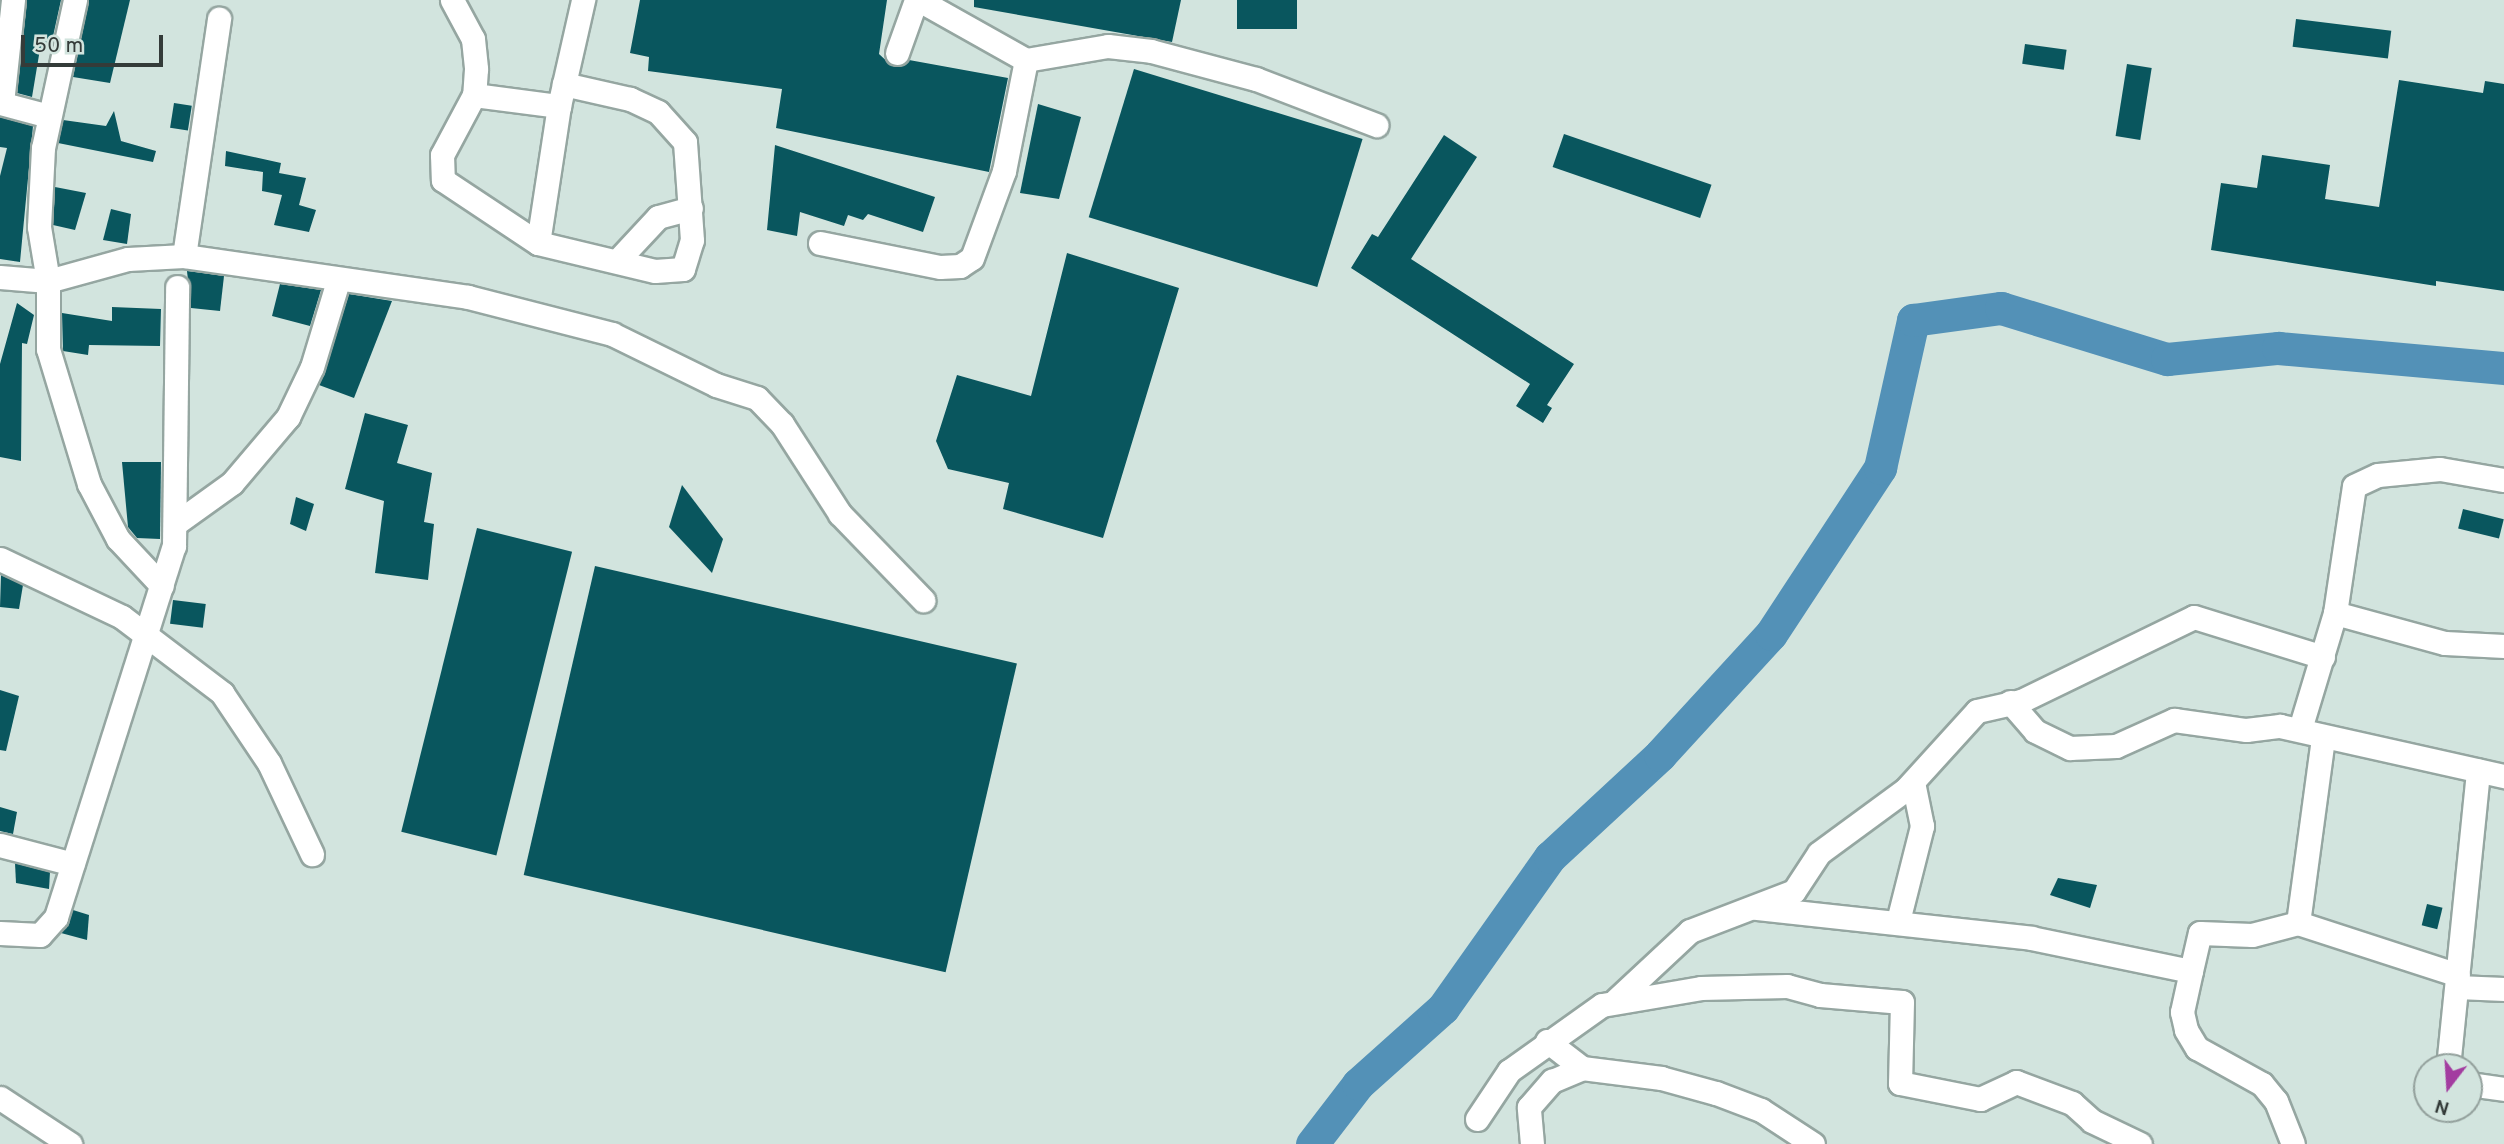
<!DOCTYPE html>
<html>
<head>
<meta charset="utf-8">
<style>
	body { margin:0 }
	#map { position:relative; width:2504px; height:1144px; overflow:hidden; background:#d2e4de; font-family:Overpass,sans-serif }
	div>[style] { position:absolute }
	.river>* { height:33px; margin:-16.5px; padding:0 16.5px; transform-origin:16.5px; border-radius:16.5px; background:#5391b7 }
	.building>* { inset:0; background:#09565e; transform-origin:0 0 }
	.roads { filter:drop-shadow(2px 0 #95a6a1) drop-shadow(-2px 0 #95a6a1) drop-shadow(0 2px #95a6a1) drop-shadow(0 -2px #95a6a1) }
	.minor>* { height:23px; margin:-11.5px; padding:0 11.5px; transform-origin:11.5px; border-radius:11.5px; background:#fff }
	span { translate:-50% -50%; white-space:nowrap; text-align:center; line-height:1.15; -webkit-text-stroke:7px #d2e4de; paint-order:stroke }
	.north { position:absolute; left:2413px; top:1053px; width:70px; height:70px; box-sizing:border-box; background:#d2e4de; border:2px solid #93a09c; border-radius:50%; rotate:197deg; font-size:19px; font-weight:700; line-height:28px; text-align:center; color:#343b39 }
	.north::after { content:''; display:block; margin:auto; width:24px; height:32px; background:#a33ca0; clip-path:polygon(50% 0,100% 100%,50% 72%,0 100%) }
	.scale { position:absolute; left:21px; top:35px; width:142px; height:32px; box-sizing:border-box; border:4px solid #343b39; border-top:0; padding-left:9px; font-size:21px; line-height:24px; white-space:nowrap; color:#343b39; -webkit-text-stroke:5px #d2e4de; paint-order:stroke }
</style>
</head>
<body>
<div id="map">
	<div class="river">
		<i style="left:1312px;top:1144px;width:76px;rotate:-52.5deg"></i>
		<i style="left:1358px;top:1084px;width:114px;rotate:-41.8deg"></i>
		<i style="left:1443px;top:1008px;width:185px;rotate:-54.7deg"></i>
		<i style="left:1550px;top:857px;width:150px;rotate:-42.8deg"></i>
		<i style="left:1660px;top:755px;width:164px;rotate:-47.5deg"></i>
		<i style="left:1771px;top:634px;width:199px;rotate:-56.7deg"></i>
		<i style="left:1880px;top:468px;width:152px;rotate:-77.4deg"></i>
		<i style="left:1913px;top:320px;width:89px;rotate:-7.8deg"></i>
		<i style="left:2001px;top:308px;width:174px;rotate:17.1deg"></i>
		<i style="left:2167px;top:359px;width:112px;rotate:-5.7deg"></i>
		<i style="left:2278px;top:348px;width:227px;rotate:5.1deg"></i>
	</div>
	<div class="building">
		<i style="clip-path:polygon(27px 0,61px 0,50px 50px,40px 49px,32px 97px,17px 93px)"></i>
		<i style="clip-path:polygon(89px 0,130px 0,110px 83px,73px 77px)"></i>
		<i style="clip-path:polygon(640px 0,887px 0,879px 54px,892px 66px,909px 60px,1008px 78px,989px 172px,776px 128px,782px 89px,648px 71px,649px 57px,630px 53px)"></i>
		<i style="clip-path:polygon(974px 0,1181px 0,1172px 42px,974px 7px)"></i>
		<i style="left:1237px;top:0;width:60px;height:29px"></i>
		<i style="left:2296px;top:19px;width:96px;height:28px;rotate:7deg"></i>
		<i style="left:2025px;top:44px;width:42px;height:20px;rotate:8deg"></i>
		<i style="left:2127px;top:64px;width:25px;height:73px;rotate:9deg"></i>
		<i style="left:1134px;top:69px;width:239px;height:155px;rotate:17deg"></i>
		<i style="clip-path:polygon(2399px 80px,2483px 93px,2485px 81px,2504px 84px,2504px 291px,2436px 281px,2436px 286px,2211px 250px,2221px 183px,2257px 188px,2262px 155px,2330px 165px,2325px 199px,2379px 207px)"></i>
		<i style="left:174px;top:103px;width:18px;height:25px;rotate:9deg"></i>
		<i style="clip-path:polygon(1038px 104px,1081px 117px,1059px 199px,1020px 193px)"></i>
		<i style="clip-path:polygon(114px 111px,121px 141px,156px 151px,153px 162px,58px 143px,63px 120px,106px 126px)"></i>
		<i style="clip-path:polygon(0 117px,33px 126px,20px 262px,0 259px,0 176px,7px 148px,0 147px)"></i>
		<i style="left:1564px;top:134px;width:156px;height:35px;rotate:19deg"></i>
		<i style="clip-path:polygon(1444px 135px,1477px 157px,1411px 259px,1574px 364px,1547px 405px,1552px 408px,1543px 423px,1516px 406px,1530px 384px,1351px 268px,1372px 234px,1378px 237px)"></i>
		<i style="clip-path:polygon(775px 145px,935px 197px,923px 232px,868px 214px,863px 220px,848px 215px,844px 226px,800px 212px,797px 236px,767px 230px)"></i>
		<i style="clip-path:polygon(226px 151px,281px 163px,279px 173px,306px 178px,299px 205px,316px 210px,309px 232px,274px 225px,282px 195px,262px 191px,263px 172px,225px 166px)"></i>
		<i style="clip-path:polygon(55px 187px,86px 193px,75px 230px,53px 225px)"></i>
		<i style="clip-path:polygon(111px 209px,131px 214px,127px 244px,103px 240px)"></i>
		<i style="clip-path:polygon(1067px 253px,1179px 288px,1103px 538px,1003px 509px,1009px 483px,948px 469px,936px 441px,957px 375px,1031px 396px)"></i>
		<i style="clip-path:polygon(187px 271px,224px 276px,220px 311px,191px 308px)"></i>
		<i style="clip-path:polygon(280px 284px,321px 290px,310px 326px,272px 316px)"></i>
		<i style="clip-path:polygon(349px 294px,392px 301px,354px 398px,319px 385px)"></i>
		<i style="clip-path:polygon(17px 303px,34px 315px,27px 344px,22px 343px,21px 461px,0 457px,0 364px)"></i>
		<i style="clip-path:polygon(112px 307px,161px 309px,160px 346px,89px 345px,88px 355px,63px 351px,62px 313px,112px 321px)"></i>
		<i style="clip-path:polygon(365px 413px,408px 425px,397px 463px,432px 473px,424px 522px,434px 524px,428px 580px,375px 573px,384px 501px,345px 489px)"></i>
		<i style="clip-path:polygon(122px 462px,161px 462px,160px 539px,137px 538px,128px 527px)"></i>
		<i style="clip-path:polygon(682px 485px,723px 539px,712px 573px,669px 527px)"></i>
		<i style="clip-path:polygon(296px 497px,314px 504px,306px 531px,290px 524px)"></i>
		<i style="left:2463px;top:509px;width:42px;height:20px;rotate:14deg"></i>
		<i style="left:477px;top:528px;width:98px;height:313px;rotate:14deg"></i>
		<i style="left:595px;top:566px;width:433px;height:317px;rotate:13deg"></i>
		<i style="clip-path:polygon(1px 575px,23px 585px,19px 609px,0 607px)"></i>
		<i style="left:173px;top:600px;width:33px;height:24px;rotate:7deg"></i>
		<i style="clip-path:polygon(0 690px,19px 696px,6px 751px,0 750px)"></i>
		<i style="clip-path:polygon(0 807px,17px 812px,13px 834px,0 831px)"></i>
		<i style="clip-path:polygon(15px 863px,50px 872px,49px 889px,16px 883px)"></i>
		<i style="clip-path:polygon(2058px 878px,2097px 885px,2090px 908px,2050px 895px)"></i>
		<i style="left:2427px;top:904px;width:16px;height:22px;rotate:14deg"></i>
		<i style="clip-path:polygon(73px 910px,89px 915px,87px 940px,61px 933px)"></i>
	</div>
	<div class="roads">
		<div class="minor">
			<i style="left:75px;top:0;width:151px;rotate:102.2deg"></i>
			<i style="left:43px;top:148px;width:79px;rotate:92.9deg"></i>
			<i style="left:39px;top:227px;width:55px;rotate:80.5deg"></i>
			<i style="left:48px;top:281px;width:68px;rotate:90deg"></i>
			<i style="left:48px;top:349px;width:141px;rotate:73.1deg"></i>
			<i style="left:89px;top:484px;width:62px;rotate:62.2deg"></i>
			<i style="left:118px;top:539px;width:64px;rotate:46.9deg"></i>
			<i style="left:452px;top:0;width:44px;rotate:61.7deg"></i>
			<i style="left:473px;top:39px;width:30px;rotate:84deg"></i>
			<i style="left:476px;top:69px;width:26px;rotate:94deg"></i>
			<i style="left:474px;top:95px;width:68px;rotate:118.1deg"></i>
			<i style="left:442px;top:155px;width:25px;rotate:88deg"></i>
			<i style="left:443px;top:180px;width:114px;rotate:33.6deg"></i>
			<i style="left:538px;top:243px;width:120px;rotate:13.5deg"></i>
			<i style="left:655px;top:271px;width:28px;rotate:-4deg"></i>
			<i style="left:683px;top:269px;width:30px;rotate:-73deg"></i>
			<i style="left:692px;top:240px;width:98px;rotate:-94.1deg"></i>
			<i style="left:685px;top:142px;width:40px;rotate:-132deg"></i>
			<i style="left:658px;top:112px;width:31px;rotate:-155deg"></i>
			<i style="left:630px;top:99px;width:68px;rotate:-167.2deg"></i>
			<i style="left:919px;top:0;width:123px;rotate:29.3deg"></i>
			<i style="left:1026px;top:60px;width:83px;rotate:-9.7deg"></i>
			<i style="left:1108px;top:46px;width:43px;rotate:6.6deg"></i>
			<i style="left:1151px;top:51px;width:109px;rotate:14.9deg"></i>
			<i style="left:1256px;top:79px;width:129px;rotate:21deg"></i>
			<i style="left:897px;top:53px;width:56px;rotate:-70.3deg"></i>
			<i style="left:474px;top:95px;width:86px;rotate:7.4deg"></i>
			<i style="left:0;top:103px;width:51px;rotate:14.9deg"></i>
			<i style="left:2px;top:103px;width:104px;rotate:-83.9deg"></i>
			<i style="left:538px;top:243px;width:139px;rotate:-81.3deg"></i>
			<i style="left:559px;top:106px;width:109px;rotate:-77.2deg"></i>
			<i style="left:820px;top:243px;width:122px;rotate:11.3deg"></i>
			<i style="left:940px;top:267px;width:20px;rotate:-3deg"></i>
			<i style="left:960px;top:266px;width:14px;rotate:-34deg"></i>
			<i style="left:972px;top:258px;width:93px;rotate:-69.8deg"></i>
			<i style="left:1004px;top:171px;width:113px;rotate:-78.8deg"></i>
			<i style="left:184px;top:256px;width:240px;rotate:-81.6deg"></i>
			<i style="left:617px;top:261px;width:60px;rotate:-47deg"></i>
			<i style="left:658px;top:217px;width:34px;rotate:-15deg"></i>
			<i style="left:0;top:277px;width:48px;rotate:4.8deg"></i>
			<i style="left:48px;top:281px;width:83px;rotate:-15.4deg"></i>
			<i style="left:128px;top:259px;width:56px;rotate:-3.1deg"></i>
			<i style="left:184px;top:256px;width:287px;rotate:8.2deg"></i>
			<i style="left:468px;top:297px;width:149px;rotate:14.4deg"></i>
			<i style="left:612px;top:334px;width:116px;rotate:26.1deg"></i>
			<i style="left:716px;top:385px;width:43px;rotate:17.6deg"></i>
			<i style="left:757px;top:398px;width:36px;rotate:46deg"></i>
			<i style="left:782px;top:424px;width:107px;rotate:57.2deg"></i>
			<i style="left:840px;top:514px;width:120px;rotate:46deg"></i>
			<i style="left:175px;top:524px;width:70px;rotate:-35.7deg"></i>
			<i style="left:232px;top:483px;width:87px;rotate:-49.7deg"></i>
			<i style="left:288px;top:417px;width:55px;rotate:-64.4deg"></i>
			<i style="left:312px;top:367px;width:90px;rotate:-73.2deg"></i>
			<i style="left:0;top:559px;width:135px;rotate:25.4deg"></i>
			<i style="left:122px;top:617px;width:126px;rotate:37.2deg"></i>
			<i style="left:222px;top:693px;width:84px;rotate:56.1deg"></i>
			<i style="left:269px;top:763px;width:101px;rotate:64.7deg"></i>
			<i style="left:2335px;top:613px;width:114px;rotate:15.3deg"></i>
			<i style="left:2445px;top:643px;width:59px;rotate:2.9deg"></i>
			<i style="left:2010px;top:702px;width:38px;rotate:49deg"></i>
			<i style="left:2035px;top:731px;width:39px;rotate:26deg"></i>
			<i style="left:2070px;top:748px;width:46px;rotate:-2.5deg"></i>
			<i style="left:2116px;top:746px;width:64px;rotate:-24.1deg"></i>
			<i style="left:2174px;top:720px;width:73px;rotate:7.9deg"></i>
			<i style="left:2246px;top:730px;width:34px;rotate:-7deg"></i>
			<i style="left:2280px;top:726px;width:230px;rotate:12.6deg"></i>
			<i style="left:2300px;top:729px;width:121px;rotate:-73.2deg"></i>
			<i style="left:2335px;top:613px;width:128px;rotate:-81.5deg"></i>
			<i style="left:2354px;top:486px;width:26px;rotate:-25deg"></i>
			<i style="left:2378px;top:475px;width:62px;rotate:-5.5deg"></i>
			<i style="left:2440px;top:469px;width:65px;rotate:9.8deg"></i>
			<i style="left:0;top:845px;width:75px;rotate:14.6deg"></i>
			<i style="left:1757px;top:908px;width:276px;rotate:6.2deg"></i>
			<i style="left:2031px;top:938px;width:163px;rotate:11.7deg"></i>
			<i style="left:2191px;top:971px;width:39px;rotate:-77deg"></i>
			<i style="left:2200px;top:933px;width:52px;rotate:2.2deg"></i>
			<i style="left:2252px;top:935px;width:48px;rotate:-14.6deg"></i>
			<i style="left:2298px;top:923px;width:168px;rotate:18deg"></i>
			<i style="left:1898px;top:921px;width:98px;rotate:-75.8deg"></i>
			<i style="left:1922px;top:826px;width:45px;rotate:-101.6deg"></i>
			<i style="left:2298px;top:923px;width:187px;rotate:-82.3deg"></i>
			<i style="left:0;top:933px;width:40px;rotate:2.9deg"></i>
			<i style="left:40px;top:935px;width:24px;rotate:-48deg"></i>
			<i style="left:56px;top:917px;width:389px;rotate:-72.4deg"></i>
			<i style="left:174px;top:546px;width:259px;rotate:-89.3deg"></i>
			<i style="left:2191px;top:971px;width:42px;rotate:102.4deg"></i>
			<i style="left:2182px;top:1012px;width:18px;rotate:77deg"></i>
			<i style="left:2186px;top:1030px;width:21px;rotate:59deg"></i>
			<i style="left:2197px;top:1048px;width:74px;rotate:29deg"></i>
			<i style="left:2262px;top:1084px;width:22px;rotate:51deg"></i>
			<i style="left:2276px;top:1101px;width:46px;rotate:68.4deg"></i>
			<i style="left:2457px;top:987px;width:47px;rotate:2.4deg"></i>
			<i style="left:1616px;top:1000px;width:101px;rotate:-43deg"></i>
			<i style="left:1690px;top:931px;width:111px;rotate:-21deg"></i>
			<i style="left:1794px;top:891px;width:45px;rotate:-56.7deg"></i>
			<i style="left:1819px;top:853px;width:108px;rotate:-36.3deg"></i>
			<i style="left:1906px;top:789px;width:105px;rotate:-47.7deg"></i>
			<i style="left:1977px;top:711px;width:45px;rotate:-12.8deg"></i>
			<i style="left:2021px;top:701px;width:192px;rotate:-25.9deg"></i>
			<i style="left:2194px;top:617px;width:135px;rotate:17.2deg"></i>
			<i style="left:1547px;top:1041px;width:44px;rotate:37.6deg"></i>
			<i style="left:1582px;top:1068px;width:80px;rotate:7.2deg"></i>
			<i style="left:1661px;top:1078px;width:57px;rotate:15.3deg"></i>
			<i style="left:1716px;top:1093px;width:48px;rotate:20.7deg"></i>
			<i style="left:1761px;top:1110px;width:62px;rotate:33.2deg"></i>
			<i style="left:2448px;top:1067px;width:298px;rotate:-84.2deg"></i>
			<i style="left:2469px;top:1084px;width:35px;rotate:8deg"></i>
			<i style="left:0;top:1098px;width:84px;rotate:33.3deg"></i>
			<i style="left:1477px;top:1119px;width:58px;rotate:-56.3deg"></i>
			<i style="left:1509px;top:1071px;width:114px;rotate:-35.4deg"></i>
			<i style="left:1602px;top:1005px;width:100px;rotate:-9.7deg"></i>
			<i style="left:1701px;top:988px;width:86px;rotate:-1.3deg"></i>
			<i style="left:1787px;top:986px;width:34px;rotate:15deg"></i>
			<i style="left:1820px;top:995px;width:82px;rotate:4.9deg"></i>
			<i style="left:1902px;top:1002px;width:81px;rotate:91.4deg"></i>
			<i style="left:1900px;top:1083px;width:82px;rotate:11.3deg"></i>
			<i style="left:1980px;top:1099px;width:40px;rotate:-25deg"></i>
			<i style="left:2016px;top:1082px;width:60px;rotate:20.6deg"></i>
			<i style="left:2072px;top:1103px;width:27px;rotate:42deg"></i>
			<i style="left:2092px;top:1121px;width:53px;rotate:25.6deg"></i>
			<i style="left:1532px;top:1144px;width:37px;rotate:-95deg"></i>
			<i style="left:1529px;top:1107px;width:35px;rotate:-49deg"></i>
			<i style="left:1552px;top:1081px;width:33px;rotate:-23deg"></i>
		</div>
	</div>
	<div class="north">N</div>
	<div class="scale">50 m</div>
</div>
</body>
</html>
